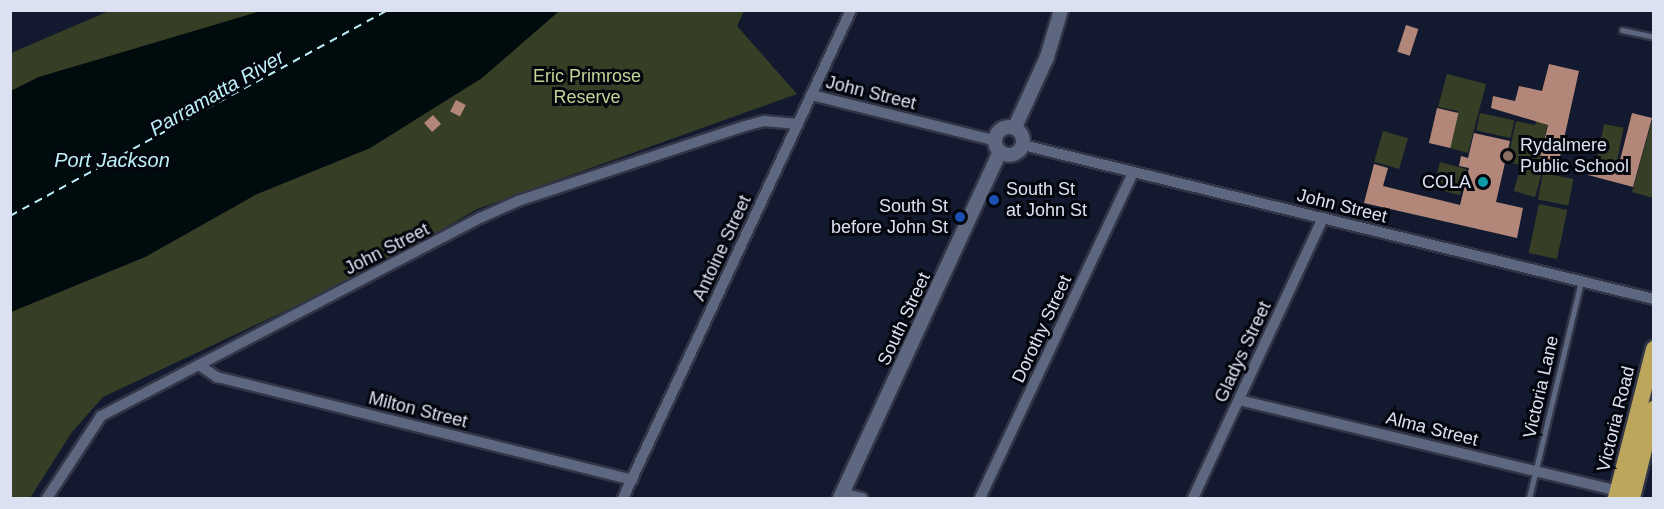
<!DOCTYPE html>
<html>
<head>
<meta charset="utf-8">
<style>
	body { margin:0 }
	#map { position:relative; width:1664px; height:509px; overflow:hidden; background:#131a2f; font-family:Helvetica,sans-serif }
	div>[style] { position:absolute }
	.green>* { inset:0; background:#363e25; transform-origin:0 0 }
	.water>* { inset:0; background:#000b0e }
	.ferry>* { height:1.5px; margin-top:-0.75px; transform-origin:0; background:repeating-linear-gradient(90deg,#bdeff9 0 8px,transparent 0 14px) }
	.building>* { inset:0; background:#b28779; transform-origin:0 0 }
	.roads { filter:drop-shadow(2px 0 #323546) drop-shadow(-2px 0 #323546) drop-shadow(0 2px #323546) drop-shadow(0 -2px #323546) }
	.service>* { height:5px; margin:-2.5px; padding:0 2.5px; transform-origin:2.5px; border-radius:2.5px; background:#5d6780 }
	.minor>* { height:10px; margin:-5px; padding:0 5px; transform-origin:5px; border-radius:5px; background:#5d6780 }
	.tertiary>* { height:14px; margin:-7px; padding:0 7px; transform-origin:7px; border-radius:7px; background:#5d6780 }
	.tertiary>.ring { margin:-7px; padding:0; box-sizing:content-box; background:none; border:14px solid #5d6780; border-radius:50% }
	.trunk>* { height:16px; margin:-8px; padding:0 8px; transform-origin:8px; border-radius:8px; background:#bca65c }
	.dots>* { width:16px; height:16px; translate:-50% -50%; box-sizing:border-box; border:3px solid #04060e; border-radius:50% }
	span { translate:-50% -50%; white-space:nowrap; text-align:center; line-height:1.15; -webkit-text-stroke:6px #04060e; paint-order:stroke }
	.park-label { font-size:18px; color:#c1d595 }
	.street-label { font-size:18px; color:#dbe1f0 }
	.poi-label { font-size:18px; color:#dbe1f0 }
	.left { translate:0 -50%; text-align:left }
	.right { translate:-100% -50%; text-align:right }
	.water-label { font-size:20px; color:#bdeff9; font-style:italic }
	.frame { position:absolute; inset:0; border:12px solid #dbe1f0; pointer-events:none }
</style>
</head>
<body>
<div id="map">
	<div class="green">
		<i style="clip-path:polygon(109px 11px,266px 11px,39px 77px,11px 91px,11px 53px)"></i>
		<i style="clip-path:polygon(559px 11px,744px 11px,737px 26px,797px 94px,477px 209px,372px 270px,103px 397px,72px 432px,30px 498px,11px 498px,10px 312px,145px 257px,257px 194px,370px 148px,481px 78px)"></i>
		<i style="clip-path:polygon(1447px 74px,1486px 84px,1468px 153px,1450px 148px,1458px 111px,1438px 107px)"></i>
		<i style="clip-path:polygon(1543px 95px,1553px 97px,1538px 169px,1507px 162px,1516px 121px,1535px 125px)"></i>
		<i style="left:1480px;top:113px;width:35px;height:18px;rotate:12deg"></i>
		<i style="clip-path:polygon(1653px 117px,1653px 198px,1632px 192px)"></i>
		<i style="left:1604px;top:124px;width:20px;height:35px;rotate:11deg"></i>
		<i style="left:1383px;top:131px;width:26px;height:32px;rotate:16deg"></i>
		<i style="left:1440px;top:162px;width:28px;height:27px;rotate:15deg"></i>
		<i style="left:1521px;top:166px;width:22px;height:26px;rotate:16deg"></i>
		<i style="left:1543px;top:173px;width:31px;height:27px;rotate:11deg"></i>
		<i style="left:1539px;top:204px;width:29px;height:50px;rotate:12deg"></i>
	</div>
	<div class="water">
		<i style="clip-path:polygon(264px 10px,559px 11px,482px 78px,370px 148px,257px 194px,145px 257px,11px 312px,11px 91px,39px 77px)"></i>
	</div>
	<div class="ferry">
		<i style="left:10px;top:216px;width:430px;rotate:-28.6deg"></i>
	</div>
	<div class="building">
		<i style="left:1406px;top:25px;width:13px;height:28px;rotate:18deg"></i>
		<i style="clip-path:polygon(1549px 64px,1579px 71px,1558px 166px,1539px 162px,1548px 125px,1491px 108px,1493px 96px,1515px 101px,1519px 86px,1542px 91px)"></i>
		<i style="left:456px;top:100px;width:11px;height:13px;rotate:27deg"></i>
		<i style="left:1437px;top:108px;width:22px;height:36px;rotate:13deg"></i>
		<i style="clip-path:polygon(1632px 113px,1652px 118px,1633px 187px,1588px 175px,1591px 161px,1618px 168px)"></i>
		<i style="left:433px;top:115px;width:12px;height:12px;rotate:48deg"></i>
		<i style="clip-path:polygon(1474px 133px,1510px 141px,1496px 202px,1523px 208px,1517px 238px,1364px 203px,1374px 164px,1388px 168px,1383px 186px,1460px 205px,1469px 168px,1459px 166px,1461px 156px,1468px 158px)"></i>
	</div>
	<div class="roads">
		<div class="service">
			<i style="left:1622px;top:30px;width:33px;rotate:12deg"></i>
			<i style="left:1529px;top:498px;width:222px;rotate:-76.5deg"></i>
		</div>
		<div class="minor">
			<i style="left:812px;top:95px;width:187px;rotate:14deg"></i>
			<i style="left:1023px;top:145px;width:650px;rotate:13.72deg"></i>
			<i style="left:199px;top:365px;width:22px;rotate:34deg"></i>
			<i style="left:217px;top:377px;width:428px;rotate:13.9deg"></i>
			<i style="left:1239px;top:400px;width:389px;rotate:13.5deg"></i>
			<i style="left:842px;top:493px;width:21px;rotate:14deg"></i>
			<i style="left:47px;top:498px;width:98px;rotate:-56.6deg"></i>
			<i style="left:101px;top:416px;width:428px;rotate:-27.6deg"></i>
			<i style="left:480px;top:218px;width:42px;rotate:-24.1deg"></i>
			<i style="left:518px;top:201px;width:239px;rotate:-18.3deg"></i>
			<i style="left:745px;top:126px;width:20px;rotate:-15deg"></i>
			<i style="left:764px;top:121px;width:34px;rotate:5deg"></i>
			<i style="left:623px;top:498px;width:539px;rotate:-64.96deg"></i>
			<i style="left:980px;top:498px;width:359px;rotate:-64.8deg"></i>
			<i style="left:1193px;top:498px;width:309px;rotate:-65.1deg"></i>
		</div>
		<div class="tertiary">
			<i class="ring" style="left:995px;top:127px;width:14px;height:14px"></i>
			<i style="left:1015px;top:127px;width:77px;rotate:-65.4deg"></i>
			<i style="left:1047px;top:57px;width:49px;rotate:-73.4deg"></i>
			<i style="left:840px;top:498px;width:379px;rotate:-65.2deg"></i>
		</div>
		<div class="trunk">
			<i style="left:1616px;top:498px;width:154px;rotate:-75.7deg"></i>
			<i style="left:1632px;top:498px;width:92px;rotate:-76.1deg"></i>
		</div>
	</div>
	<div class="dots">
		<i style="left:1508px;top:156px;background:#8d6e63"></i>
		<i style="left:1483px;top:182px;background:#0f9aa8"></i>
		<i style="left:994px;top:200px;background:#1a4fb4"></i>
		<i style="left:960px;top:217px;background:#1a4fb4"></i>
	</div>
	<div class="park-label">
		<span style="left:587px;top:87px">Eric Primrose<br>Reserve</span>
	</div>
	<div class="street-label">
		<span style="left:871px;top:93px;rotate:14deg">John Street</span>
		<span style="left:1342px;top:206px;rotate:14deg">John Street</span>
		<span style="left:722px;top:248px;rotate:-65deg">Antoine Street</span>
		<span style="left:387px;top:249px;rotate:-27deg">John Street</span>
		<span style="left:904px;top:319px;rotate:-65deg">South Street</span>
		<span style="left:1042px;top:329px;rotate:-65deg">Dorothy Street</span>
		<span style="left:1243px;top:352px;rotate:-65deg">Gladys Street</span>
		<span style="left:1541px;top:387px;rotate:-77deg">Victoria Lane</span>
		<span style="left:418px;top:410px;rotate:14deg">Milton Street</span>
		<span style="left:1616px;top:419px;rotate:-76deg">Victoria Road</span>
		<span style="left:1432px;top:429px;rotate:14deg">Alma Street</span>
	</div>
	<div class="poi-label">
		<span class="left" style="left:1520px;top:156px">Rydalmere<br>Public School</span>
		<span class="right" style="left:1471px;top:182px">COLA</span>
		<span class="left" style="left:1006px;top:200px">South St<br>at John St</span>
		<span class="right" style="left:948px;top:217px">South St<br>before John St</span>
	</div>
	<div class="water-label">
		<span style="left:217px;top:93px;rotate:-30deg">Parramatta River</span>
		<span style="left:112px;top:160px">Port Jackson</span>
	</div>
	<div class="frame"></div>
</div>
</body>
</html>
